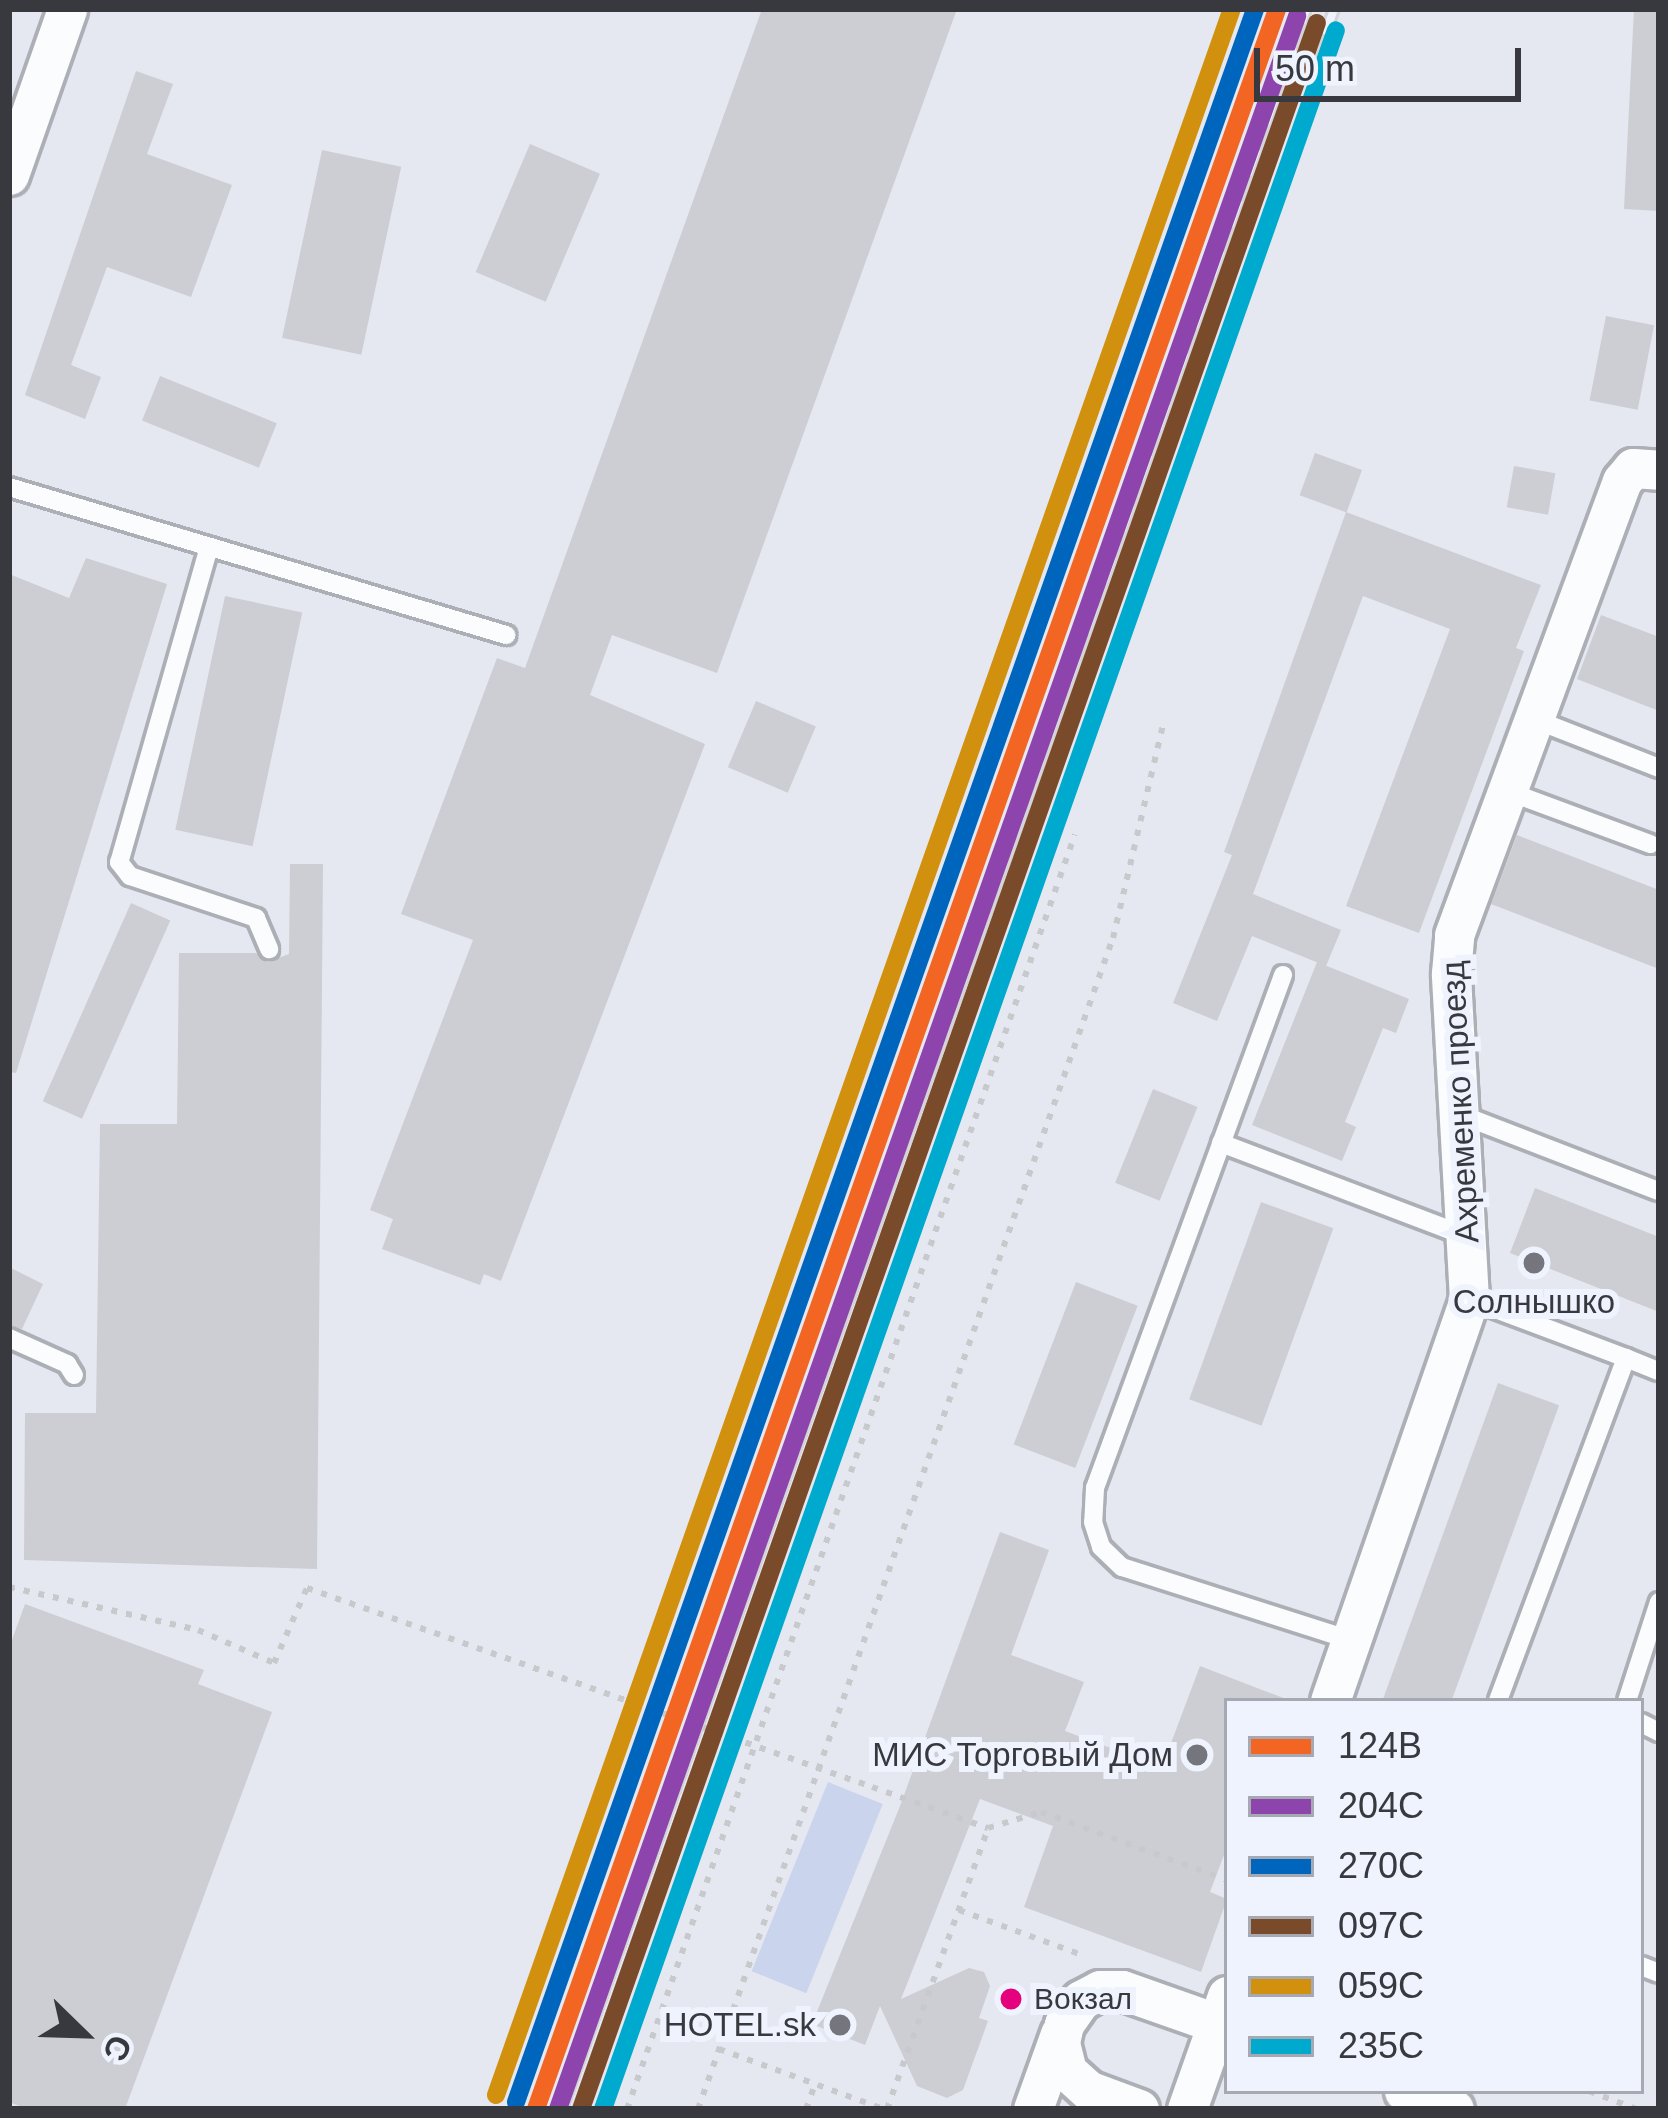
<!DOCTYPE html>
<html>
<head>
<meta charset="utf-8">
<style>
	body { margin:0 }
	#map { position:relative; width:1668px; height:2118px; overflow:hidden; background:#e5e8f0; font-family:Arial,sans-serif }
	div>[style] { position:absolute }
	.green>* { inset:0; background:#cbd4ed; transform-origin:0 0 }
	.building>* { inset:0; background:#cdced4; transform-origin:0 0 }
	.path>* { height:6px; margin-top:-3px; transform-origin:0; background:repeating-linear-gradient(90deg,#c8c9cc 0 6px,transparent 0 15px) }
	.roads { filter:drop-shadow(3px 0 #acafb5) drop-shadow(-3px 0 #acafb5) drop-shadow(0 3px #acafb5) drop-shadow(0 -3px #acafb5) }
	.service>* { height:18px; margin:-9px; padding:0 9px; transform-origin:9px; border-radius:9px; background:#fbfcfd }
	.minor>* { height:39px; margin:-19.5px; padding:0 19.5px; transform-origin:19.5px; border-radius:19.5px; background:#fbfcfd }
	.rail>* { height:14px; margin-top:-7px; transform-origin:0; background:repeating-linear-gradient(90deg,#eff3fe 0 27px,#d5d5d7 0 54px); box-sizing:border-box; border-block:3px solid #d5d5d7 }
	.path-bridge>* { height:6px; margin-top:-3px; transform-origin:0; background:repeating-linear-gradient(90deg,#c8c9cc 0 6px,transparent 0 15px) }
	.rail-1>* { height:18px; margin:-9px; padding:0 9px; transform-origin:9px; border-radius:9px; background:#f26522 }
	.rail-2>* { height:18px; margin:-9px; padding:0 9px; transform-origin:9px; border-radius:9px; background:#8e44ad }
	.rail-3>* { height:18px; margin:-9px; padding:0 9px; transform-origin:9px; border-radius:9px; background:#0065bd }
	.rail-4>* { height:18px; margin:-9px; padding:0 9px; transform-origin:9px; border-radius:9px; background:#7a4b2a }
	.rail-5>* { height:18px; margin:-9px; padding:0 9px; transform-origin:9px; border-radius:9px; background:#d1900d }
	.rail-6>* { height:18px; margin:-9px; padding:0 9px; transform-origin:9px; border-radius:9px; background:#00a9ce }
	.dots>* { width:33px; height:33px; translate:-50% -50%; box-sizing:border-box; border:6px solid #eff3fe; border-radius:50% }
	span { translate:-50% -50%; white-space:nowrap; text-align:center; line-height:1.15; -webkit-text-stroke:12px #eff3fe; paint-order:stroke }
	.bus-label { font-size:30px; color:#38393f }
	.left { translate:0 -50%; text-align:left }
	.street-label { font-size:33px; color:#38393f }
	.poi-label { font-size:33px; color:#38393f }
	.right { translate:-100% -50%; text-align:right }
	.frame { position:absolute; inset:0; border:12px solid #38393f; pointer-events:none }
	.legend { position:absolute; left:1224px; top:1698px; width:420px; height:396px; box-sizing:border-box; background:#eff3fe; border:3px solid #a6a9b2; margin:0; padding:15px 21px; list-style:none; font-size:36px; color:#38393f }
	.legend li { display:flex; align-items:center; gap:24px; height:60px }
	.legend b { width:60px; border:3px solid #a6a9b2 }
	.north { position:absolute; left:24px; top:1974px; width:120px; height:120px; -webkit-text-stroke:9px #eff3fe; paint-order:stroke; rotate:113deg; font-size:33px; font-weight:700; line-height:48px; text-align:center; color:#38393f }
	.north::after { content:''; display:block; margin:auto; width:42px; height:54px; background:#38393f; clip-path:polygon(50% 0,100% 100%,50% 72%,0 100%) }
	.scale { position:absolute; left:1254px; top:48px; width:267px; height:54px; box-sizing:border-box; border:6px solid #38393f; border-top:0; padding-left:15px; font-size:36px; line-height:42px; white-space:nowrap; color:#38393f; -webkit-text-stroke:9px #eff3fe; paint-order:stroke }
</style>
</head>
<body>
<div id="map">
	<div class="green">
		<i style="left:828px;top:1782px;width:59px;height:204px;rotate:22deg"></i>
	</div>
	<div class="building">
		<i style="clip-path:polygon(762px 9px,957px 9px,717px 673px,612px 635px,590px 695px,705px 744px,501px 1281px,484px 1274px,480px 1285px,382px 1249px,393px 1219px,370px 1210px,473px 940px,401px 914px,497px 658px,525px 668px)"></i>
		<i style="clip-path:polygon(1634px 9px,1659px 9px,1659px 211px,1624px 209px)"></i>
		<i style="clip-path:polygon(136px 71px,173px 84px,147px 154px,232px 185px,191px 297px,107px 267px,71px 365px,101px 377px,85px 419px,25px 395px)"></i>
		<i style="left:530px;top:144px;width:76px;height:139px;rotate:23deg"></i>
		<i style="left:322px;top:150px;width:81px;height:192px;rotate:12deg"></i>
		<i style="left:1606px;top:316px;width:49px;height:86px;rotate:11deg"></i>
		<i style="left:160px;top:376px;width:126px;height:48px;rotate:22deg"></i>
		<i style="left:1315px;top:453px;width:50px;height:45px;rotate:20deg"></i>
		<i style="left:1514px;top:466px;width:42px;height:42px;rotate:10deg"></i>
		<i style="clip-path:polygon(1346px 512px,1541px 585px,1516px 648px,1524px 651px,1419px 933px,1346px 906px,1450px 629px,1363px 596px,1253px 894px,1341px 930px,1326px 966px,1252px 936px,1217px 1021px,1173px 1003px,1232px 855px,1224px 852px)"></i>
		<i style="clip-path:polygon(86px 558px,167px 584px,16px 1073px,9px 1072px,9px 574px,69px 598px)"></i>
		<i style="left:225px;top:596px;width:79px;height:239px;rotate:12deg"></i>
		<i style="clip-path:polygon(1601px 615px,1659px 637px,1659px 711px,1577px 679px)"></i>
		<i style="left:756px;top:701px;width:65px;height:72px;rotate:23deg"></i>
		<i style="clip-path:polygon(1517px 835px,1659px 890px,1659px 969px,1491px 904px)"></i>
		<i style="clip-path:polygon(290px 864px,323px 864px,317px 1569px,24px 1560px,25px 1413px,96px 1413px,100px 1124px,177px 1124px,179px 953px,256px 953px,268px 962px,289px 954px)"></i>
		<i style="left:131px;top:903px;width:43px;height:217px;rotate:24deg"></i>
		<i style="clip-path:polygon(1317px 962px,1409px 999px,1396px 1033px,1383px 1028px,1345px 1122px,1356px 1127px,1342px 1161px,1252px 1125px)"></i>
		<i style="left:1153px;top:1089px;width:48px;height:101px;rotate:22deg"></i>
		<i style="clip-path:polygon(1535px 1188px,1659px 1237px,1659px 1312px,1510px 1253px)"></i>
		<i style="left:1261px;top:1202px;width:77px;height:210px;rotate:20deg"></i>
		<i style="clip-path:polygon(9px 1267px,43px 1284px,22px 1329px,9px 1325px)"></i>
		<i style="left:1076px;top:1282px;width:66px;height:174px;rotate:21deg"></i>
		<i style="left:1498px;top:1383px;width:65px;height:339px;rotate:20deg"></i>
		<i style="clip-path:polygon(1000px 1532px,1049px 1550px,1011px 1655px,1084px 1682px,1065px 1731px,1162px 1767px,1200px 1666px,1286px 1699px,1227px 1701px,1227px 1847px,1210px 1892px,1227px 1899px,1201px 1972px,1024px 1907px,1053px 1826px,980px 1799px,901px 1999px,969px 1968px,984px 1972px,990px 1986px,979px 2018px,988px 2021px,963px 2090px,947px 2098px,917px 2086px,880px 2006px,865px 2045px,812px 2024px,900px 1806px)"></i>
		<i style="clip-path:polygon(25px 1604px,204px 1670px,198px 1684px,272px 1712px,125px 2109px,27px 2109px,9px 2102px,9px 1648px)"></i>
	</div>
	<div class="path">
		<i style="left:9px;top:1587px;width:194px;rotate:12.8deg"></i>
		<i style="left:198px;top:1630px;width:83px;rotate:23.5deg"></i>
		<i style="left:274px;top:1663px;width:82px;rotate:-66.3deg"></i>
		<i style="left:872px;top:1787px;width:123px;rotate:19.5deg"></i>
		<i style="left:988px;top:1828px;width:55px;rotate:-16.8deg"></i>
		<i style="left:1041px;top:1812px;width:198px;rotate:20.1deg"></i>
		<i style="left:959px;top:1910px;width:134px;rotate:20.1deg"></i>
		<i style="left:719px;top:2049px;width:176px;rotate:20deg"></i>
		<i style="left:1589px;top:2091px;width:50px;rotate:21deg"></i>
		<i style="left:511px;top:2109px;width:1383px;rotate:-70.66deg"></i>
		<i style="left:627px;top:2109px;width:1351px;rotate:-70.64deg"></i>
		<i style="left:698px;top:2109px;width:1242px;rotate:-70.49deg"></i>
		<i style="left:1113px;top:938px;width:224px;rotate:-76.8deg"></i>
		<i style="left:806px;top:2109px;width:27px;rotate:-70deg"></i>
		<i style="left:887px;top:2109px;width:299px;rotate:-70.2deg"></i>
	</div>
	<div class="roads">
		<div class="service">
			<i style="left:9px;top:487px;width:519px;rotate:16.58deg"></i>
			<i style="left:209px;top:547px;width:328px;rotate:105.9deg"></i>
			<i style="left:119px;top:862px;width:18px;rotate:52deg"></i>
			<i style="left:130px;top:876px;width:133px;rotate:18.4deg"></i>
			<i style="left:256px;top:918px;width:34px;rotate:67deg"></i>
			<i style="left:1534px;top:719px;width:134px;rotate:21.4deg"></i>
			<i style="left:1507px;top:791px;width:153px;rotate:20.3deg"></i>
			<i style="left:1283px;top:975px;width:546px;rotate:110.13deg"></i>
			<i style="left:1095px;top:1488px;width:34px;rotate:93deg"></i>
			<i style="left:1093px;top:1522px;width:26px;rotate:72deg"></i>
			<i style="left:1101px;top:1547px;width:29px;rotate:44deg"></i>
			<i style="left:1122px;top:1567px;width:240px;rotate:17.7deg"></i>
			<i style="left:1459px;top:1114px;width:214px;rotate:21.1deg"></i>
			<i style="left:1221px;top:1143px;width:262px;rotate:20.8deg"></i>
			<i style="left:1469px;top:1299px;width:168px;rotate:20.6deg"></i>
			<i style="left:1626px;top:1358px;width:366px;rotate:110.5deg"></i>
			<i style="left:9px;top:1338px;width:64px;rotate:24.1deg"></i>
			<i style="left:67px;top:1364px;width:13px;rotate:58deg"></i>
			<i style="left:1626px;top:1358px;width:35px;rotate:22deg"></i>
			<i style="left:1627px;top:1701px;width:104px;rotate:-72.1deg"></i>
			<i style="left:1641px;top:1723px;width:20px;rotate:27deg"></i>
			<i style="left:1641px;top:1966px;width:19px;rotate:21deg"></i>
		</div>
		<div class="minor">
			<i style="left:9px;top:175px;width:176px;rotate:-70.7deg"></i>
			<i style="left:1330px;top:1701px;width:425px;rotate:-70.9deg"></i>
			<i style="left:1469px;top:1299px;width:326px;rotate:-93.2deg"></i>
			<i style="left:1451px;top:973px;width:38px;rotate:-85deg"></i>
			<i style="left:1454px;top:935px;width:484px;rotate:-69.7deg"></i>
			<i style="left:1622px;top:481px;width:17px;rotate:-50deg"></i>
			<i style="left:1633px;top:468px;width:26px;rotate:4deg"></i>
			<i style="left:1404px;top:2091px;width:53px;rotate:19.8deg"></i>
			<i style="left:1033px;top:2109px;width:80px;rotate:-70.2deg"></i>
			<i style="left:1139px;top:2109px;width:54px;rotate:-159.6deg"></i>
			<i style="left:1088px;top:2090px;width:28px;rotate:-138deg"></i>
			<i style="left:1067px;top:2071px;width:30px;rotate:-104deg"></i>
			<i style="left:1060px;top:2042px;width:18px;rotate:-77deg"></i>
			<i style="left:1064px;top:2024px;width:29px;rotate:-55deg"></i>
			<i style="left:1081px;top:2000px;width:21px;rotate:-28deg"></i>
			<i style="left:1100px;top:1990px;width:22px"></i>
			<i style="left:1122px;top:1990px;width:111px;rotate:19.4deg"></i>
			<i style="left:1187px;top:2109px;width:120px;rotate:-70.5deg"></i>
		</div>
	</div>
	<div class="rail">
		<i style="left:1307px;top:85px;width:81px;rotate:-70.4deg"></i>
		<i style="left:562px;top:2109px;width:2228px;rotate:-70.49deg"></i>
	</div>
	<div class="path-bridge">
		<i style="left:307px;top:1588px;width:599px;rotate:19.4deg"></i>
	</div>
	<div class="rail-1">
		<i style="left:536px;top:2109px;width:2227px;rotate:-70.56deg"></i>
	</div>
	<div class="rail-2">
		<i style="left:558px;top:2109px;width:2220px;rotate:-70.55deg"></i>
	</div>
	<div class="rail-3">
		<i style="left:516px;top:2102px;width:2220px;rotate:-70.55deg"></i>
	</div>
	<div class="rail-4">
		<i style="left:581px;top:2109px;width:2212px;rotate:-70.57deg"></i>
	</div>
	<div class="rail-5">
		<i style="left:496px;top:2095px;width:2212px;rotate:-70.57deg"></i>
	</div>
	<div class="rail-6">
		<i style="left:603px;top:2109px;width:2204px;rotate:-70.58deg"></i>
	</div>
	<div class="dots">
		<i style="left:1534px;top:1263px;background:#75767d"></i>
		<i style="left:1197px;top:1755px;background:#75767d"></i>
		<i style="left:1011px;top:1999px;background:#e5007d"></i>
		<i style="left:840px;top:2025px;background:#75767d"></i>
	</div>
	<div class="bus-label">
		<span class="left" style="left:1034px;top:1999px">Вокзал</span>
	</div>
	<div class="street-label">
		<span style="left:1460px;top:1102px;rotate:-93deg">Ахременко проезд</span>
	</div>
	<div class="poi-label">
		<span style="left:1534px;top:1302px">Солнышко</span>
		<span class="right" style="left:1173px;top:1755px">МИС Торговый Дом</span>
		<span class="right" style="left:816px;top:2025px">HOTEL.sk</span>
	</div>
	<div class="frame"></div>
	<ul class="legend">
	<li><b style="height:15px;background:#f26522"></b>124В</li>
	<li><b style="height:15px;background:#8e44ad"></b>204С</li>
	<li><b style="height:15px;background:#0065bd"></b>270С</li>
	<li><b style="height:15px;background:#7a4b2a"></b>097С</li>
	<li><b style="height:15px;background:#d1900d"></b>059С</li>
	<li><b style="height:15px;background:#00a9ce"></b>235С</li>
	</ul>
	<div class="north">С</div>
	<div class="scale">50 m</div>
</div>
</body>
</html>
